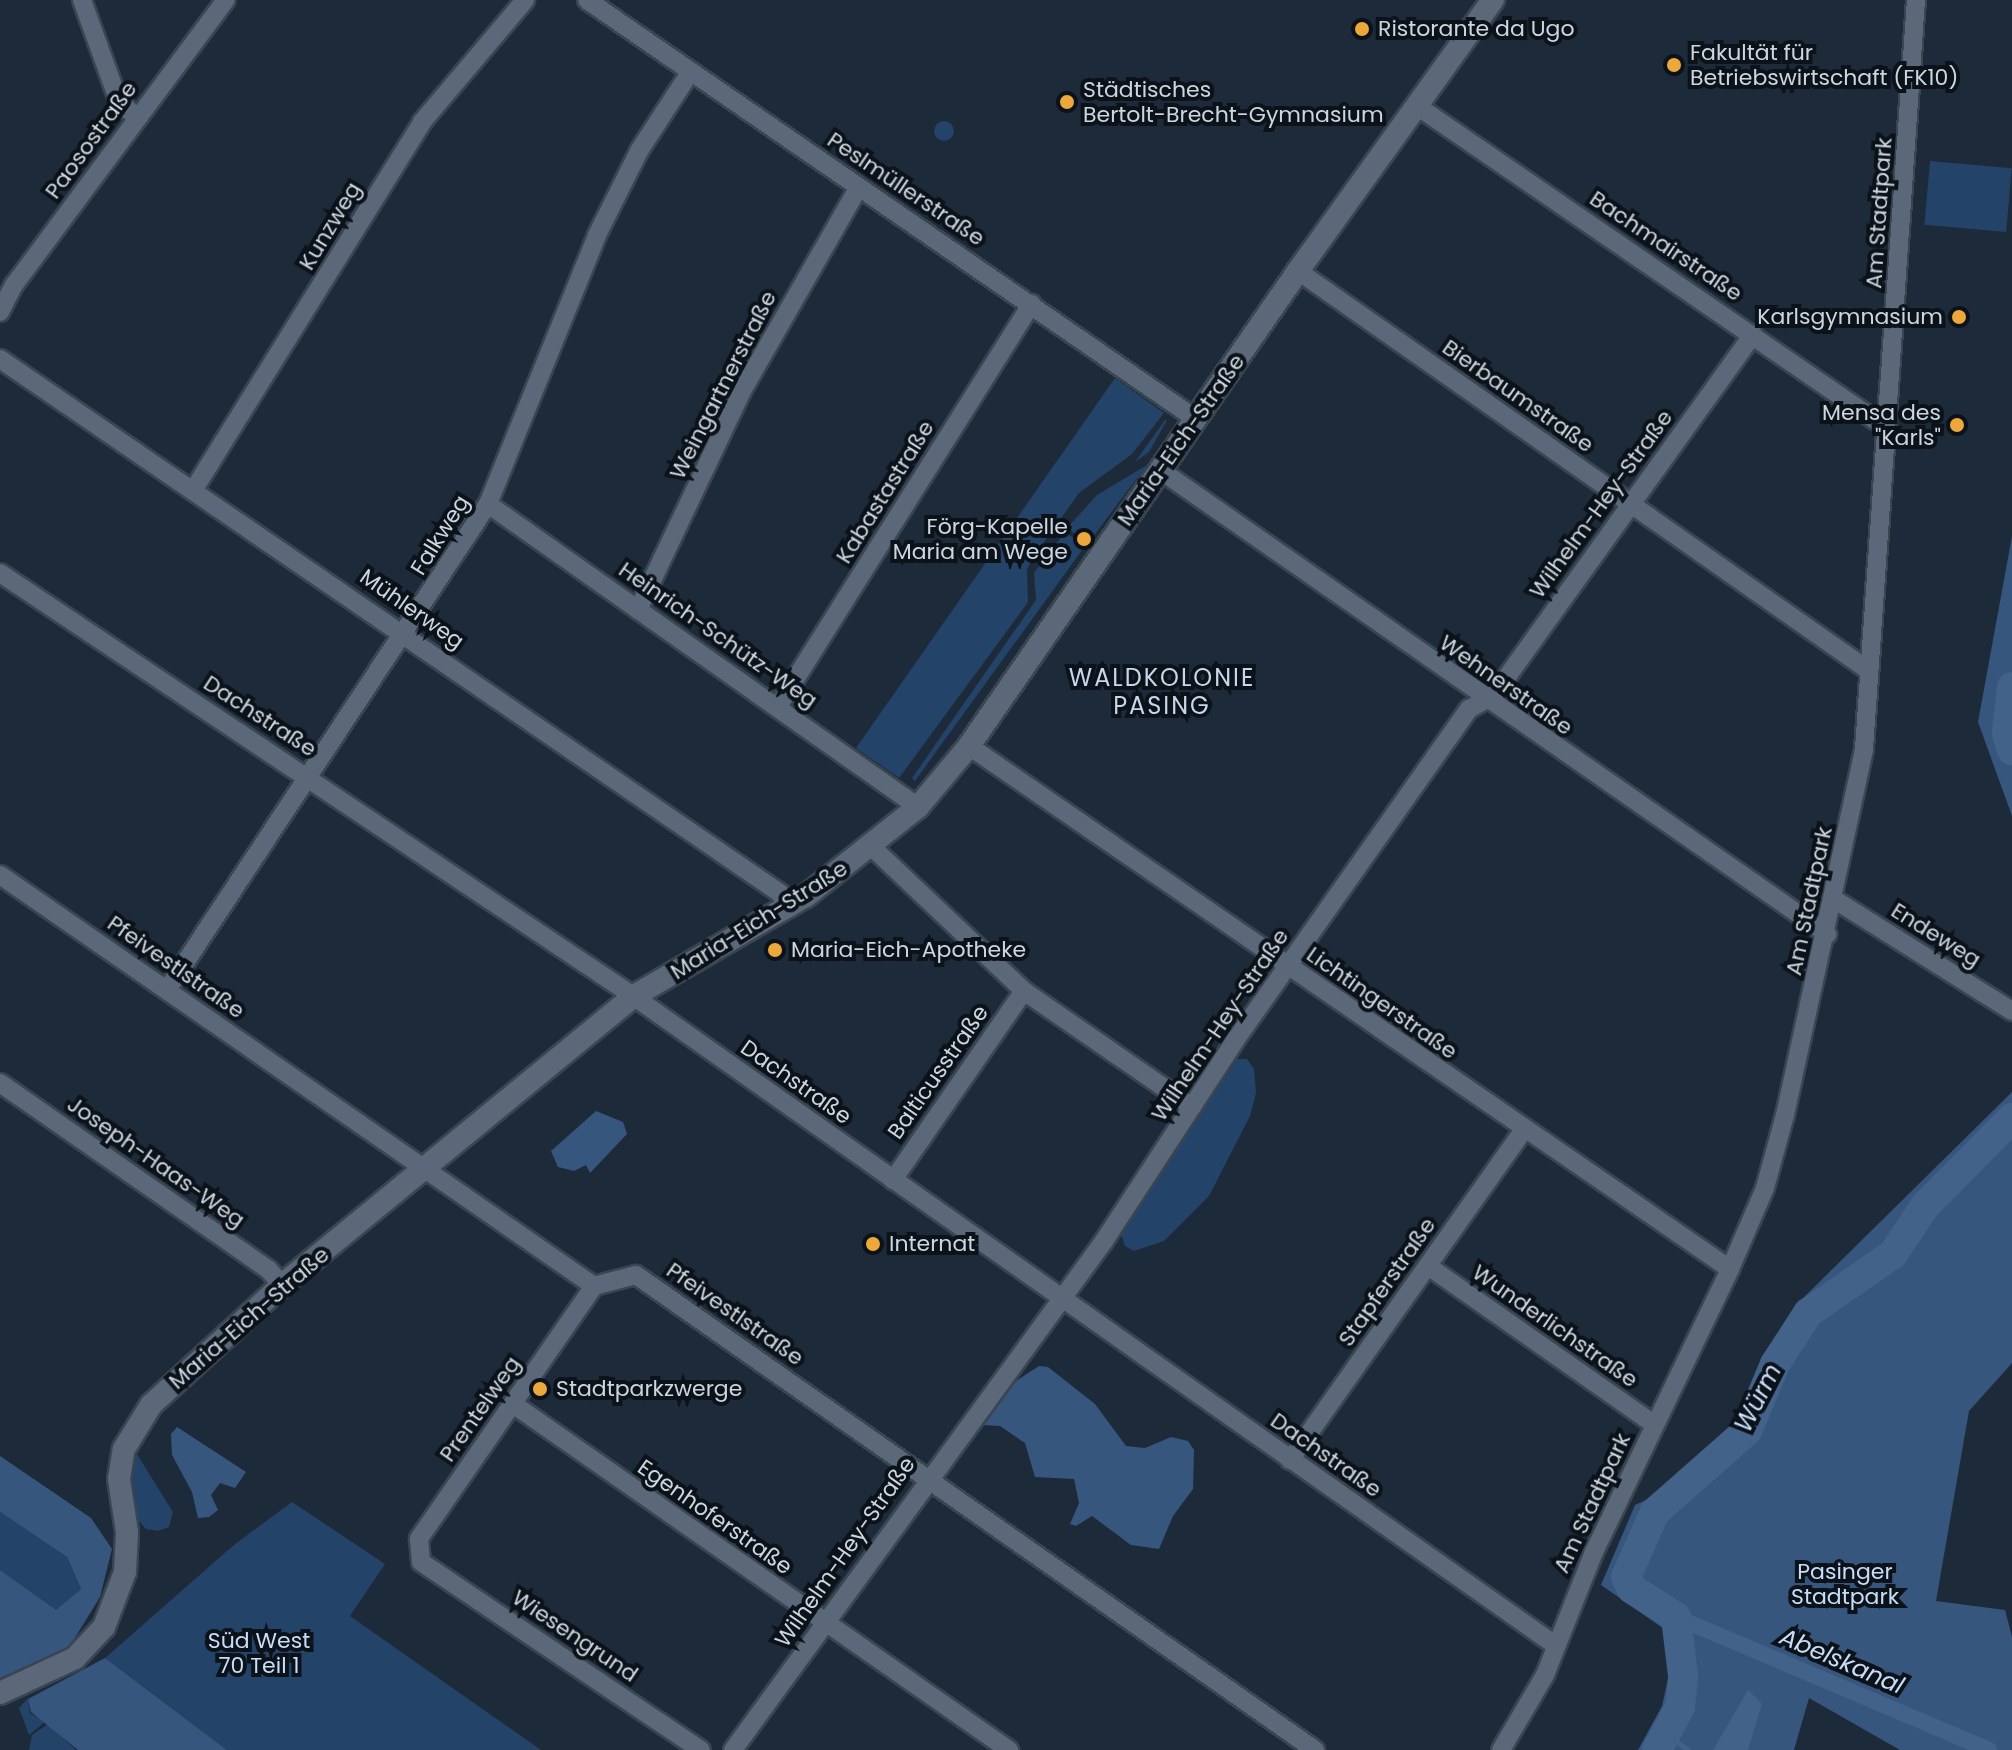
<!DOCTYPE html>
<html>
<head>
<meta charset="utf-8">
<style>
	body { margin:0 }
	#map { position:relative; width:2012px; height:1750px; overflow:hidden; background:#1d2a39; font-family:Poppins,sans-serif }
	div>[style] { position:absolute }
	.green>* { inset:0; background:#244368; transform-origin:0 0 }
	.round { border-radius:50% }
	.forest>* { inset:0; background:#37567e }
	.water>* { inset:0; background:#42628a }
	.stream>* { height:5px; margin:-2.5px; padding:0 2.5px; transform-origin:2.5px; border-radius:2.5px; background:#42628a }
	.canal>* { height:16px; margin:-8px; padding:0 8px; transform-origin:8px; border-radius:8px; background:#42628a }
	.river>* { height:30px; margin:-15px; padding:0 15px; transform-origin:15px; border-radius:15px; background:#42628a }
	.roads { filter:drop-shadow(2px 0 #3a4552) drop-shadow(-2px 0 #3a4552) drop-shadow(0 2px #3a4552) drop-shadow(0 -2px #3a4552) }
	.minor>* { height:18px; margin:-9px; padding:0 9px; transform-origin:9px; border-radius:9px; background:#5a687a }
	.tertiary>* { height:22px; margin:-11px; padding:0 11px; transform-origin:11px; border-radius:11px; background:#5a687a }
	.dots>* { width:22px; height:22px; translate:-50% -50%; box-sizing:border-box; border:4px solid #0c1219; border-radius:50% }
	span { translate:-50% -50%; white-space:nowrap; text-align:center; line-height:1.15; -webkit-text-stroke:8px #0c1219; paint-order:stroke }
	.poi-label { font-size:22px; color:#cdd5df }
	.left { translate:0 -50%; text-align:left }
	.right { translate:-100% -50%; text-align:right }
	.street-label { font-size:22px; color:#cdd5df }
	.park-label { font-size:22px; color:#c8ddf7 }
	.neighbourhood-label { font-size:24px; color:#c6d6eb; letter-spacing:2px }
	.water-label { font-size:24px; color:#c8ddf7; font-style:italic }
</style>
</head>
<body>
<div id="map">
	<div class="green">
		<i class="round" style="left:934px;top:121px;width:20px;height:20px"></i>
		<i style="left:1930px;top:161px;width:82px;height:64px;rotate:5deg"></i>
		<i style="clip-path:polygon(1115px 378px,1164px 413px,1132px 454px,1079px 493px,1032px 559px,1027px 570px,1028px 602px,1021px 612px,899px 778px,856px 748px)"></i>
		<i style="clip-path:polygon(1167px 420px,1149px 452px,1135px 462px,1165px 420px)"></i>
		<i style="clip-path:polygon(1147px 465px,1092px 538px,1084px 531px,1079px 537px,1067px 528px,1097px 495px)"></i>
		<i style="clip-path:polygon(1065px 532px,1085px 546px,915px 781px,912px 778px,1036px 600px,1034px 573px)"></i>
		<i style="clip-path:polygon(1237px 1059px,1247px 1059px,1254px 1069px,1256px 1093px,1250px 1116px,1209px 1196px,1164px 1241px,1134px 1251px,1125px 1246px,1121px 1234px)"></i>
		<i style="clip-path:polygon(135px 1451px,173px 1512px,169px 1527px,158px 1531px,146px 1529px,135px 1517px,128px 1486px)"></i>
		<i style="clip-path:polygon(292px 1502px,385px 1564px,350px 1616px,541px 1750px,227px 1750px,105px 1658px,235px 1544px)"></i>
		<i style="clip-path:polygon(0 1512px,67px 1557px,81px 1589px,56px 1611px,0 1570px)"></i>
		<i style="clip-path:polygon(28px 1698px,30px 1713px,45px 1722px,29px 1735px,19px 1708px)"></i>
		<i style="clip-path:polygon(48px 1724px,76px 1750px,29px 1750px,32px 1735px)"></i>
	</div>
	<div class="forest">
		<i style="clip-path:polygon(2012px 536px,2012px 816px,1978px 722px)"></i>
		<i style="clip-path:polygon(2012px 1092px,2012px 1363px,1969px 1411px,1936px 1601px,2005px 1610px,2012px 1637px,2012px 1750px,1900px 1750px,1809px 1698px,1794px 1750px,1638px 1750px,1662px 1706px,1677px 1638px,1601px 1585px,1635px 1505px,1732px 1461px,1794px 1307px)"></i>
		<i style="clip-path:polygon(596px 1111px,623px 1122px,627px 1134px,590px 1173px,586px 1165px,574px 1171px,558px 1167px,551px 1151px)"></i>
		<i style="clip-path:polygon(1039px 1366px,1048px 1367px,1095px 1404px,1126px 1446px,1145px 1448px,1171px 1437px,1188px 1441px,1194px 1450px,1193px 1489px,1173px 1516px,1159px 1549px,1131px 1545px,1092px 1516px,1076px 1526px,1070px 1524px,1079px 1503px,1074px 1479px,1035px 1477px,1025px 1443px,1000px 1426px,982px 1425px,982px 1416px,1010px 1385px)"></i>
		<i style="clip-path:polygon(177px 1427px,246px 1472px,235px 1488px,220px 1483px,211px 1495px,218px 1510px,209px 1517px,198px 1518px,192px 1492px,172px 1455px,171px 1434px)"></i>
		<i style="clip-path:polygon(0 1456px,91px 1518px,112px 1549px,100px 1597px,65px 1654px,0 1678px,0 1570px,56px 1610px,81px 1589px,67px 1557px,0 1512px)"></i>
		<i style="clip-path:polygon(105px 1658px,227px 1750px,78px 1750px,31px 1712px,28px 1699px)"></i>
	</div>
	<div class="water">
		<i style="clip-path:polygon(1748px 1690px,1762px 1704px,1748px 1750px,1713px 1750px)"></i>
	</div>
	<div class="stream">
		<i style="left:1666px;top:1734px;width:27px;rotate:36deg"></i>
	</div>
	<div class="canal">
		<i style="left:1676px;top:1617px;width:340px;rotate:23deg"></i>
	</div>
	<div class="river">
		<i style="left:2012px;top:687px;width:46px;rotate:96.2deg"></i>
		<i style="left:2007px;top:733px;width:18px;rotate:74deg"></i>
		<i style="left:1657px;top:1750px;width:49px;rotate:-61.9deg"></i>
		<i style="left:1680px;top:1707px;width:31px;rotate:-84deg"></i>
		<i style="left:1683px;top:1676px;width:59px;rotate:-96.8deg"></i>
		<i style="left:1676px;top:1617px;width:52px;rotate:-147.5deg"></i>
		<i style="left:1632px;top:1589px;width:13px;rotate:-117deg"></i>
		<i style="left:1626px;top:1577px;width:71px;rotate:-66deg"></i>
		<i style="left:1655px;top:1512px;width:123px;rotate:-41.4deg"></i>
		<i style="left:1747px;top:1431px;width:73px;rotate:-67.3deg"></i>
		<i style="left:1775px;top:1364px;width:61px;rotate:-57.1deg"></i>
		<i style="left:1808px;top:1313px;width:103px;rotate:-34.8deg"></i>
		<i style="left:1893px;top:1254px;width:58px;rotate:-56.3deg"></i>
		<i style="left:1925px;top:1206px;width:124px;rotate:-45.3deg"></i>
	</div>
	<div class="roads">
		<div class="minor">
			<i style="left:82px;top:0;width:109px;rotate:70.1deg"></i>
			<i style="left:119px;top:102px;width:23px;rotate:40deg"></i>
			<i style="left:587px;top:0;width:739px;rotate:34.53deg"></i>
			<i style="left:1420px;top:108px;width:552px;rotate:34.44deg"></i>
			<i style="left:1875px;top:420px;width:11px"></i>
			<i style="left:1298px;top:271px;width:696px;rotate:34.99deg"></i>
			<i style="left:0;top:312px;width:30px;rotate:-63deg"></i>
			<i style="left:14px;top:285px;width:355px;rotate:-53.4deg"></i>
			<i style="left:0;top:359px;width:945px;rotate:34.4deg"></i>
			<i style="left:780px;top:893px;width:17px;rotate:62deg"></i>
			<i style="left:1160px;top:470px;width:813px;rotate:34.82deg"></i>
			<i style="left:194px;top:489px;width:432px;rotate:-58.1deg"></i>
			<i style="left:422px;top:122px;width:160px;rotate:-49.8deg"></i>
			<i style="left:488px;top:504px;width:526px;rotate:35.17deg"></i>
			<i style="left:0;top:573px;width:749px;rotate:33.73deg"></i>
			<i style="left:623px;top:989px;width:1140px;rotate:35.14deg"></i>
			<i style="left:638px;top:610px;width:242px;rotate:-64.6deg"></i>
			<i style="left:742px;top:391px;width:235px;rotate:-60.2deg"></i>
			<i style="left:779px;top:705px;width:474px;rotate:-57.8deg"></i>
			<i style="left:969px;top:746px;width:923px;rotate:34.5deg"></i>
			<i style="left:873px;top:848px;width:208px;rotate:43.4deg"></i>
			<i style="left:1024px;top:991px;width:204px;rotate:34.6deg"></i>
			<i style="left:0;top:875px;width:722px;rotate:34.68deg"></i>
			<i style="left:594px;top:1286px;width:43px;rotate:-14.7deg"></i>
			<i style="left:636px;top:1275px;width:829px;rotate:34.98deg"></i>
			<i style="left:1835px;top:900px;width:209px;rotate:32.1deg"></i>
			<i style="left:167px;top:990px;width:582px;rotate:-56.56deg"></i>
			<i style="left:488px;top:504px;width:290px;rotate:-67.9deg"></i>
			<i style="left:597px;top:235px;width:94px;rotate:-63.4deg"></i>
			<i style="left:639px;top:151px;width:95px;rotate:-57deg"></i>
			<i style="left:0;top:1083px;width:326px;rotate:34.8deg"></i>
			<i style="left:268px;top:1269px;width:21px;rotate:49deg"></i>
			<i style="left:893px;top:1180px;width:230px;rotate:-55.3deg"></i>
			<i style="left:1428px;top:1266px;width:276px;rotate:35deg"></i>
			<i style="left:594px;top:1286px;width:308px;rotate:124.7deg"></i>
			<i style="left:419px;top:1539px;width:23px;rotate:85deg"></i>
			<i style="left:421px;top:1562px;width:337px;rotate:33.9deg"></i>
			<i style="left:513px;top:1404px;width:605px;rotate:34.9deg"></i>
			<i style="left:1290px;top:1460px;width:403px;rotate:-54.7deg"></i>
			<i style="left:733px;top:1750px;width:630px;rotate:-53.91deg"></i>
			<i style="left:1104px;top:1241px;width:238px;rotate:-56.8deg"></i>
			<i style="left:1234px;top:1042px;width:408px;rotate:-54.8deg"></i>
			<i style="left:1469px;top:709px;width:29px;rotate:-29deg"></i>
			<i style="left:1494px;top:695px;width:444px;rotate:-54.3deg"></i>
			<i style="left:1501px;top:1750px;width:87px;rotate:-59.6deg"></i>
			<i style="left:1545px;top:1675px;width:132px;rotate:-68.3deg"></i>
			<i style="left:1594px;top:1552px;width:314px;rotate:-64.3deg"></i>
			<i style="left:1730px;top:1269px;width:88px;rotate:-66.6deg"></i>
			<i style="left:1765px;top:1188px;width:76px;rotate:-74.7deg"></i>
			<i style="left:1785px;top:1115px;width:374px;rotate:-77.8deg"></i>
			<i style="left:1864px;top:749px;width:751px;rotate:-86.03deg"></i>
		</div>
		<div class="tertiary">
			<i style="left:0;top:1693px;width:83px;rotate:-25deg"></i>
			<i style="left:75px;top:1658px;width:42px;rotate:-46.9deg"></i>
			<i style="left:104px;top:1627px;width:59px;rotate:-69.1deg"></i>
			<i style="left:125px;top:1572px;width:40px;rotate:-87.1deg"></i>
			<i style="left:127px;top:1532px;width:54px;rotate:-98.6deg"></i>
			<i style="left:119px;top:1479px;width:30px;rotate:-81deg"></i>
			<i style="left:124px;top:1449px;width:52px;rotate:-58.5deg"></i>
			<i style="left:151px;top:1405px;width:178px;rotate:-42.5deg"></i>
			<i style="left:282px;top:1285px;width:455px;rotate:-39.4deg"></i>
			<i style="left:634px;top:996px;width:199px;rotate:-30.2deg"></i>
			<i style="left:806px;top:896px;width:143px;rotate:-38.5deg"></i>
			<i style="left:918px;top:807px;width:80px;rotate:-50.1deg"></i>
			<i style="left:969px;top:746px;width:578px;rotate:-55.29deg"></i>
			<i style="left:1298px;top:271px;width:334px;rotate:-54.3deg"></i>
		</div>
	</div>
	<div class="dots">
		<i style="left:1362px;top:29px;background:#eda83b"></i>
		<i style="left:1674px;top:65px;background:#eda83b"></i>
		<i style="left:1067px;top:102px;background:#eda83b"></i>
		<i style="left:1959px;top:317px;background:#eda83b"></i>
		<i style="left:1957px;top:425px;background:#eda83b"></i>
		<i style="left:1084px;top:539px;background:#eda83b"></i>
		<i style="left:775px;top:950px;background:#eda83b"></i>
		<i style="left:873px;top:1244px;background:#eda83b"></i>
		<i style="left:540px;top:1389px;background:#eda83b"></i>
	</div>
	<div class="poi-label">
		<span class="left" style="left:1378px;top:29px">Ristorante da Ugo</span>
		<span class="left" style="left:1690px;top:65px">Fakultät für<br>Betriebswirtschaft (FK10)</span>
		<span class="left" style="left:1083px;top:102px">Städtisches<br>Bertolt-Brecht-Gymnasium</span>
		<span class="right" style="left:1943px;top:317px">Karlsgymnasium</span>
		<span class="right" style="left:1941px;top:425px">Mensa des<br>"Karls"</span>
		<span class="right" style="left:1068px;top:539px">Förg-Kapelle<br>Maria am Wege</span>
		<span class="left" style="left:791px;top:950px">Maria-Eich-Apotheke</span>
		<span class="left" style="left:889px;top:1244px">Internat</span>
		<span class="left" style="left:556px;top:1389px">Stadtparkzwerge</span>
	</div>
	<div class="street-label">
		<span style="left:91px;top:140px;rotate:-54deg">Paosostraße</span>
		<span style="left:906px;top:189px;rotate:34deg">Peslmüllerstraße</span>
		<span style="left:1879px;top:213px;rotate:-86deg">Am Stadtpark</span>
		<span style="left:330px;top:226px;rotate:-59deg">Kunzweg</span>
		<span style="left:1666px;top:246px;rotate:34deg">Bachmairstraße</span>
		<span style="left:723px;top:385px;rotate:-63deg">Weingartnerstraße</span>
		<span style="left:1518px;top:396px;rotate:35deg">Bierbaumstraße</span>
		<span style="left:1181px;top:440px;rotate:-55deg">Maria-Eich-Straße</span>
		<span style="left:885px;top:492px;rotate:-58deg">Kabastastraße</span>
		<span style="left:1601px;top:504px;rotate:-54deg">Wilhelm-Hey-Straße</span>
		<span style="left:440px;top:535px;rotate:-58deg">Falkweg</span>
		<span style="left:412px;top:609px;rotate:35deg">Mühlerweg</span>
		<span style="left:718px;top:635px;rotate:35deg">Heinrich-Schütz-Weg</span>
		<span style="left:1506px;top:685px;rotate:35deg">Wehnerstraße</span>
		<span style="left:260px;top:716px;rotate:33deg">Dachstraße</span>
		<span style="left:1809px;top:901px;rotate:-78deg">Am Stadtpark</span>
		<span style="left:759px;top:920px;rotate:-32deg">Maria-Eich-Straße</span>
		<span style="left:1936px;top:935px;rotate:32deg">Endeweg</span>
		<span style="left:176px;top:967px;rotate:35deg">Pfeivestlstraße</span>
		<span style="left:1382px;top:1003px;rotate:35deg">Lichtingerstraße</span>
		<span style="left:1220px;top:1025px;rotate:-56deg">Wilhelm-Hey-Straße</span>
		<span style="left:938px;top:1072px;rotate:-55deg">Balticusstraße</span>
		<span style="left:796px;top:1082px;rotate:35deg">Dachstraße</span>
		<span style="left:156px;top:1162px;rotate:35deg">Joseph-Haas-Weg</span>
		<span style="left:1387px;top:1282px;rotate:-55deg">Stapferstraße</span>
		<span style="left:735px;top:1314px;rotate:35deg">Pfeivestlstraße</span>
		<span style="left:249px;top:1318px;rotate:-41deg">Maria-Eich-Straße</span>
		<span style="left:1555px;top:1326px;rotate:35deg">Wunderlichstraße</span>
		<span style="left:480px;top:1409px;rotate:-55deg">Prentelweg</span>
		<span style="left:1326px;top:1455px;rotate:35deg">Dachstraße</span>
		<span style="left:1592px;top:1503px;rotate:-65deg">Am Stadtpark</span>
		<span style="left:715px;top:1517px;rotate:35deg">Egenhoferstraße</span>
		<span style="left:845px;top:1552px;rotate:-55deg">Wilhelm-Hey-Straße</span>
		<span style="left:575px;top:1636px;rotate:34deg">Wiesengrund</span>
	</div>
	<div class="park-label">
		<span style="left:1845px;top:1584px">Pasinger<br>Stadtpark</span>
		<span style="left:259px;top:1653px">Süd West<br>70 Teil 1</span>
	</div>
	<div class="neighbourhood-label">
		<span style="left:1162px;top:692px">WALDKOLONIE<br>PASING</span>
	</div>
	<div class="water-label">
		<span style="left:1758px;top:1398px;rotate:-63deg">Würm</span>
		<span style="left:1842px;top:1661px;rotate:23deg">Abelskanal</span>
	</div>
</div>
</body>
</html>
